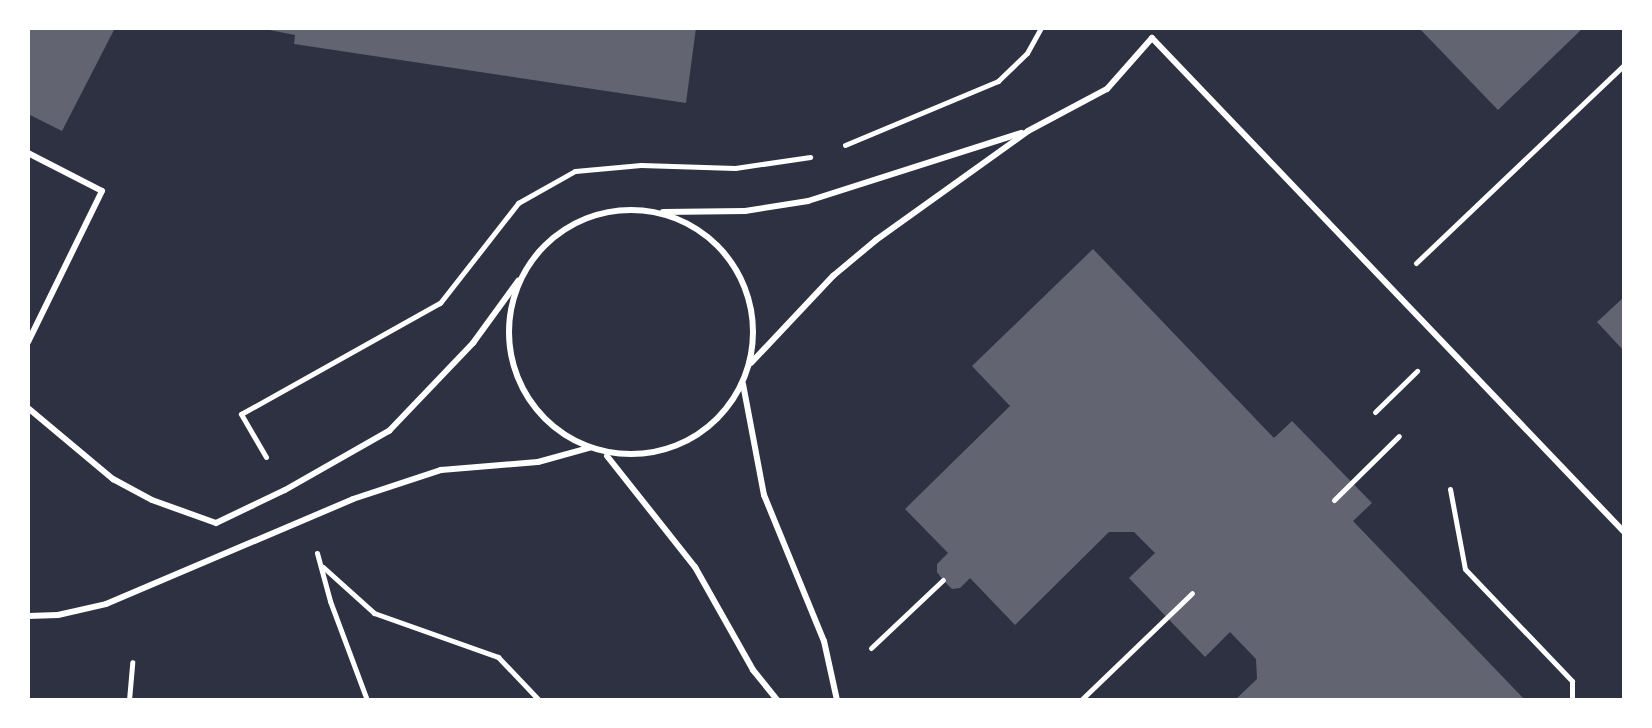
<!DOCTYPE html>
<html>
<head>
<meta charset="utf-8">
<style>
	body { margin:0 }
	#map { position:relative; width:1652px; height:728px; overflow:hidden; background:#2d3142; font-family:Commissioner,sans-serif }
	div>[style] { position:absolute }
	.building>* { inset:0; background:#626471 }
	.path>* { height:5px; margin:-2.5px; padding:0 2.5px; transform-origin:2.5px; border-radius:2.5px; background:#fff }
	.service>* { height:6px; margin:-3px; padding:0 3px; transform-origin:3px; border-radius:3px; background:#fff }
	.service>.ring { margin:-3px; padding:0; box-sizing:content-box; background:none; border:6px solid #fff; border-radius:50% }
	span { translate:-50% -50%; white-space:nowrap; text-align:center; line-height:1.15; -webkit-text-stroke:8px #fff; paint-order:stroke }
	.frame { position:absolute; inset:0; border:30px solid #fff; pointer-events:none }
</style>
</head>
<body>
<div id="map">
	<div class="building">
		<i style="clip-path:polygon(28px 28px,115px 28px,62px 131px,28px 114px)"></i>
		<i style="clip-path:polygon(259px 28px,696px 28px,686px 103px,294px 44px,295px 35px)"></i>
		<i style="clip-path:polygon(1419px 28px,1583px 28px,1498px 110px)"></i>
		<i style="clip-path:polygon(1093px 249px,1274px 438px,1292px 421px,1372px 503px,1353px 521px,1525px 700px,1235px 700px,1257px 679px,1256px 659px,1230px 632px,1205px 657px,1129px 578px,1155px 553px,1134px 532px,1109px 532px,1015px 625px,970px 578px,960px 588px,952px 589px,943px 580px,937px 572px,937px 564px,948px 553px,905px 509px,1010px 406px,972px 366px)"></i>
		<i style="clip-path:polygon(1624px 297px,1624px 351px,1597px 322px)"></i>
	</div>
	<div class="path">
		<i style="left:845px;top:145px;width:166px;rotate:-22.7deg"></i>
		<i style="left:998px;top:81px;width:40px;rotate:-44deg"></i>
		<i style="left:1027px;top:53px;width:29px;rotate:-61deg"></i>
		<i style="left:1416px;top:263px;width:287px;rotate:-43.6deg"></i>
		<i style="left:1375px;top:412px;width:59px;rotate:-44.3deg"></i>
		<i style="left:266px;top:457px;width:50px;rotate:-120.2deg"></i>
		<i style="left:241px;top:414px;width:228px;rotate:-29.2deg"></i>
		<i style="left:440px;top:303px;width:127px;rotate:-52deg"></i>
		<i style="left:518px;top:203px;width:65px;rotate:-29.3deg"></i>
		<i style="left:575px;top:171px;width:66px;rotate:-5.2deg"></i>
		<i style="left:641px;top:165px;width:94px;rotate:1.8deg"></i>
		<i style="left:735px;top:168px;width:76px;rotate:-8.3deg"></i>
		<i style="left:1450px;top:489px;width:81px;rotate:79.4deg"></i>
		<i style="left:1465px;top:569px;width:155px;rotate:46.3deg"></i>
		<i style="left:1572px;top:681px;width:19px;rotate:90deg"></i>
		<i style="left:1334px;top:500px;width:91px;rotate:-44.6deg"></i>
		<i style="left:317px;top:553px;width:50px;rotate:74.8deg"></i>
		<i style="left:330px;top:601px;width:106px;rotate:69.5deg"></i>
		<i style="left:323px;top:567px;width:69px;rotate:42deg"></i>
		<i style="left:374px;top:613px;width:132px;rotate:19.5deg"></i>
		<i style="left:498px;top:657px;width:59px;rotate:46.4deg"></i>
		<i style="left:871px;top:648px;width:99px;rotate:-43.4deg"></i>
		<i style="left:129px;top:700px;width:38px;rotate:-85deg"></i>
		<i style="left:1081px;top:700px;width:154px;rotate:-43.9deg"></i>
	</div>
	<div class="service">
		<i style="left:1152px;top:38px;width:683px;rotate:46.3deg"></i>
		<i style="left:28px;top:153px;width:83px;rotate:27.2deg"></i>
		<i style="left:102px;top:191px;width:168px;rotate:116.1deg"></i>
		<i class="ring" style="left:509px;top:210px;width:238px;height:238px"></i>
		<i style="left:663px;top:212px;width:82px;rotate:-0.7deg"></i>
		<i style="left:745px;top:211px;width:64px;rotate:-9deg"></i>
		<i style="left:808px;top:201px;width:224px;rotate:-17.7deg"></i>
		<i style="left:751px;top:363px;width:120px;rotate:-46.7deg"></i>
		<i style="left:833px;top:276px;width:56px;rotate:-39.9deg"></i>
		<i style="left:876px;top:240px;width:187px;rotate:-35.6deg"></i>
		<i style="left:1028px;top:131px;width:89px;rotate:-28deg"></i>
		<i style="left:1107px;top:89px;width:68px;rotate:-48.6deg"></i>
		<i style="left:743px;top:384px;width:113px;rotate:79.3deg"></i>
		<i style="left:764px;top:495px;width:158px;rotate:67.7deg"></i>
		<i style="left:824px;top:641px;width:60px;rotate:77.6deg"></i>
		<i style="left:28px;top:408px;width:111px;rotate:39.9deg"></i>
		<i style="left:113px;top:479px;width:44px;rotate:28.3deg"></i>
		<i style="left:152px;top:500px;width:68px;rotate:19.8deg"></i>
		<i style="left:216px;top:523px;width:76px;rotate:-25.6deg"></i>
		<i style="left:285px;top:490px;width:120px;rotate:-29.6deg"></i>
		<i style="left:389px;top:431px;width:122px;rotate:-46.3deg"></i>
		<i style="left:473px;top:343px;width:77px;rotate:-54deg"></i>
		<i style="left:607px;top:456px;width:142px;rotate:51.6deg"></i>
		<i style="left:695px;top:567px;width:118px;rotate:60.6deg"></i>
		<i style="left:753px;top:670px;width:38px;rotate:51deg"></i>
		<i style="left:28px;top:616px;width:30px;rotate:-2deg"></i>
		<i style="left:58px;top:615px;width:49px;rotate:-12.9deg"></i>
		<i style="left:106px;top:604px;width:268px;rotate:-23deg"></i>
		<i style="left:353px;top:499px;width:93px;rotate:-18.2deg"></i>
		<i style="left:441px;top:470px;width:97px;rotate:-4.7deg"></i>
		<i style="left:538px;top:462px;width:53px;rotate:-15.4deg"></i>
	</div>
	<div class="frame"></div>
</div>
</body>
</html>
